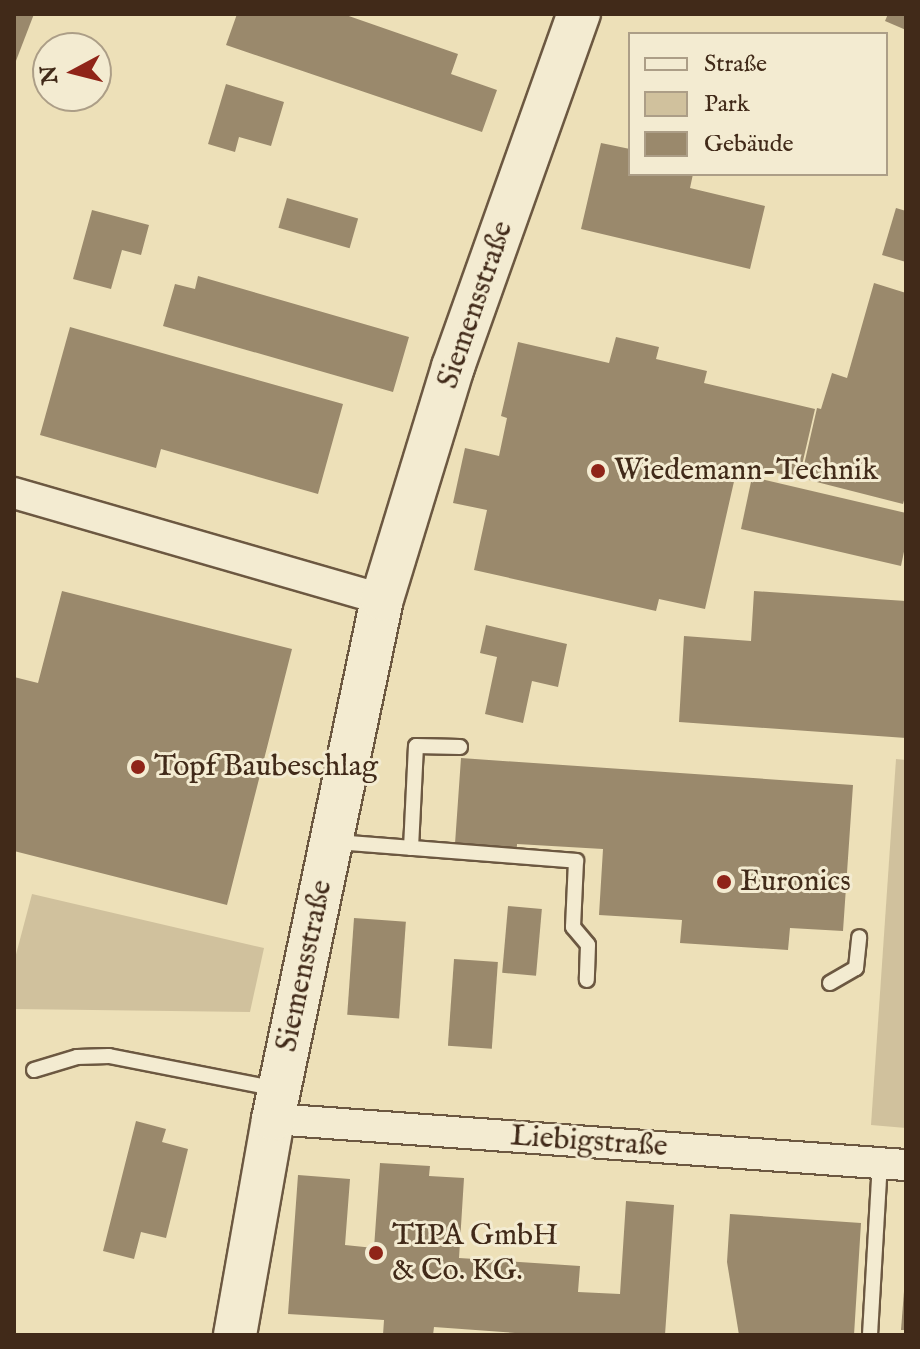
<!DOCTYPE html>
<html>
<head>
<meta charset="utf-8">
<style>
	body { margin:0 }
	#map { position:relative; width:920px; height:1349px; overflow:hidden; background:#ede0b8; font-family:"IM FELL English",serif }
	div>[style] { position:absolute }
	.green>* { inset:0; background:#d0c19d }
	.building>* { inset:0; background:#9a896c; transform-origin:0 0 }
	.roads { filter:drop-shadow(2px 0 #6c5841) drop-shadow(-2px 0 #6c5841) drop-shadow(0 2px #6c5841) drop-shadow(0 -2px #6c5841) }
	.lane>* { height:14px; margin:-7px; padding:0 7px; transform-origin:7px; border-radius:7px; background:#f3ebd1 }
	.street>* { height:30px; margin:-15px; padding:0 15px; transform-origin:15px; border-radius:15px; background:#f3ebd1 }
	.secondary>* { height:42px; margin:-21px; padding:0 21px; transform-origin:21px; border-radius:21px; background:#f3ebd1 }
	.dots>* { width:22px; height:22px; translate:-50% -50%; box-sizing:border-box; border:4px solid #f3ebd1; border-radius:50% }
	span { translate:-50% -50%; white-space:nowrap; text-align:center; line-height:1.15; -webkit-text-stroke:6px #f3ebd1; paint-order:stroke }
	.street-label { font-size:30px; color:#412a19 }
	.poi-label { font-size:30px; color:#412a19 }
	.left { translate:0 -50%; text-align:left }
	.frame { position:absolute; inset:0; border:16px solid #412a19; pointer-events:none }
	.legend { position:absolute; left:628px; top:32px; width:260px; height:144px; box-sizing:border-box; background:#f3ebd1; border:2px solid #ac9e87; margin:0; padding:10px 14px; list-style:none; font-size:24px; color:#412a19 }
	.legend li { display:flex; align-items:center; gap:16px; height:40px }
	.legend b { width:40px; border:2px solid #ac9e87 }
	.north { position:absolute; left:32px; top:32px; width:80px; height:80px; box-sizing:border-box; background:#f3ebd1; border:2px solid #ac9e87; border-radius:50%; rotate:263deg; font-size:22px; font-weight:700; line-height:32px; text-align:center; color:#412a19 }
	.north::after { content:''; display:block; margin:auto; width:28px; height:36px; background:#8f2418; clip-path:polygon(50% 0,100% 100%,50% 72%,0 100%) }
</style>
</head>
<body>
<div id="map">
	<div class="green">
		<i style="clip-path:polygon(896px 759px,906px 760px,906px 1128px,871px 1125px)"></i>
		<i style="clip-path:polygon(32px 894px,264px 948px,250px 1012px,14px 1009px,14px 962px)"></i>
	</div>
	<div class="building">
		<i style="clip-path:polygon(14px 14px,34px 14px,14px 66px)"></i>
		<i style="clip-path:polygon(237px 14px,343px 14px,458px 54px,451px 74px,497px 90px,482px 132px,226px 45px)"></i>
		<i style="clip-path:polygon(888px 14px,906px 14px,906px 30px,885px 21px)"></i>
		<i style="clip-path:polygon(226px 84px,284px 102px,271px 146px,239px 137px,235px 152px,208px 144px)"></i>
		<i style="clip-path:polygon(601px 143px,630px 149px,630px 174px,693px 174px,690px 188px,765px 206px,750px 269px,581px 229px)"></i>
		<i style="left:287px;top:198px;width:74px;height:31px;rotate:16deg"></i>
		<i style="clip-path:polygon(896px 208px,906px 211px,906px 262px,882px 255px)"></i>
		<i style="clip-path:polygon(92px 210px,149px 225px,141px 255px,122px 250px,111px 289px,73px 279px)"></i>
		<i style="clip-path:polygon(198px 276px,409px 337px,393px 392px,163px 326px,175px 284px,195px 289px)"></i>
		<i style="clip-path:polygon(874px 283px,906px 293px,906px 493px,903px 504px,801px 478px,817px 408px,821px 409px,832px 373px,847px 378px)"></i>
		<i style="clip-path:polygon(70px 327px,343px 404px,318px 494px,161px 449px,156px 468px,40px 435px)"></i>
		<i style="clip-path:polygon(616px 337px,659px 347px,656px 359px,707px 371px,704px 383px,815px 409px,799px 478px,738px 464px,705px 609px,659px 599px,656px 611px,474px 570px,487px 510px,453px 503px,465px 448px,499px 456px,507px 418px,501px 416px,518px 342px,609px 363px)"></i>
		<i style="clip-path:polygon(752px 477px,906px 513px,906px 542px,901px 566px,741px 529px)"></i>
		<i style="clip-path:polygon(62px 591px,292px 649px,227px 905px,14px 851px,14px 677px,38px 683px)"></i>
		<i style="clip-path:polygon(754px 591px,906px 601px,906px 738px,679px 722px,684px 636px,751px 641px)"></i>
		<i style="clip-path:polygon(486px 625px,567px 644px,558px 687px,532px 681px,523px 723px,485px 714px,497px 657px,480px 653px)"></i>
		<i style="clip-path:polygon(461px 758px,853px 785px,843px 931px,790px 928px,788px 950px,680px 943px,682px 920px,599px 915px,603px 849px,517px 844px,516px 863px,454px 858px)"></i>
		<i style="left:508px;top:906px;width:34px;height:67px;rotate:5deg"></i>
		<i style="left:354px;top:918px;width:52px;height:97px;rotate:4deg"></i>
		<i style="left:454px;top:959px;width:44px;height:87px;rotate:4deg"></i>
		<i style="clip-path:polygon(136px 1121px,166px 1129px,162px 1142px,188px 1149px,166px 1238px,141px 1232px,134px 1259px,103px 1251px)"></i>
		<i style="clip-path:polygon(380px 1163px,430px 1166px,429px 1176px,464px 1178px,459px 1258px,580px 1266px,578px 1292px,620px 1294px,626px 1201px,674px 1205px,665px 1335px,543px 1335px,434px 1327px,433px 1335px,383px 1335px,384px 1320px,288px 1314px,298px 1175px,350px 1179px,345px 1245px,374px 1248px)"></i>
		<i style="clip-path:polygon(730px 1214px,861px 1223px,854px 1335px,739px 1335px,727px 1262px)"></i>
		<i style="clip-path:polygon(904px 1291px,906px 1291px,906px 1330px,901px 1330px)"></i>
	</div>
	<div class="roads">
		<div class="lane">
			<i style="left:337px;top:842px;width:240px;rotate:4.5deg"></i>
			<i style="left:576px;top:861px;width:66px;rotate:92.6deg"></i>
			<i style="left:573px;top:927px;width:23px;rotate:50deg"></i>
			<i style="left:588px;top:945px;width:35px;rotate:92deg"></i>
			<i style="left:411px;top:848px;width:102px;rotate:-87.2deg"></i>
			<i style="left:416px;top:746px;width:44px;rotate:1.3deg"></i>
			<i style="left:830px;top:983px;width:30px;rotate:-30deg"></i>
			<i style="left:856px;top:968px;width:31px;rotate:-84deg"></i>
			<i style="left:34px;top:1070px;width:45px;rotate:-16.8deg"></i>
			<i style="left:77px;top:1057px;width:32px;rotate:-2deg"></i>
			<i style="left:109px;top:1056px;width:171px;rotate:11.1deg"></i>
			<i style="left:870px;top:1335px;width:172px;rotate:-86.7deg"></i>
		</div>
		<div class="street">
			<i style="left:14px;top:493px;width:383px;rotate:16.1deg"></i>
			<i style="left:273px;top:1119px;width:635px;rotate:4.16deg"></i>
		</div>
		<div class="secondary">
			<i style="left:235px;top:1335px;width:219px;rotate:-80deg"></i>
			<i style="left:273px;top:1119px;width:531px;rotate:-78.16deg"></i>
			<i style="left:382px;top:599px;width:243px;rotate:-73deg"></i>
			<i style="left:453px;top:367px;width:375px;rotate:-70.4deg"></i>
		</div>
	</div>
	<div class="dots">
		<i style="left:598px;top:471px;background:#8f2418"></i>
		<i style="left:138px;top:767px;background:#8f2418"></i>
		<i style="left:724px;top:882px;background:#8f2418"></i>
		<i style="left:376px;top:1253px;background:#8f2418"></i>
	</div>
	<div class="street-label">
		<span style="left:476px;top:305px;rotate:-71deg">Siemensstraße</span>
		<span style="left:305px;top:966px;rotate:-78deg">Siemensstraße</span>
		<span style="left:589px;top:1142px;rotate:4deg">Liebigstraße</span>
	</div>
	<div class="poi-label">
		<span class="left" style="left:614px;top:471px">Wiedemann-Technik</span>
		<span class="left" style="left:154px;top:767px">Topf Baubeschlag</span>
		<span class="left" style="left:740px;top:882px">Euronics</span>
		<span class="left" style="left:392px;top:1253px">TIPA GmbH<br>&amp; Co. KG.</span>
	</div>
	<div class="frame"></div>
	<ul class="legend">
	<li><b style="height:10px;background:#f3ebd1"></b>Straße</li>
	<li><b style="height:22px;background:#d0c19d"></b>Park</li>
	<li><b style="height:22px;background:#9a896c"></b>Gebäude</li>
	</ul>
	<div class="north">N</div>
</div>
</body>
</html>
